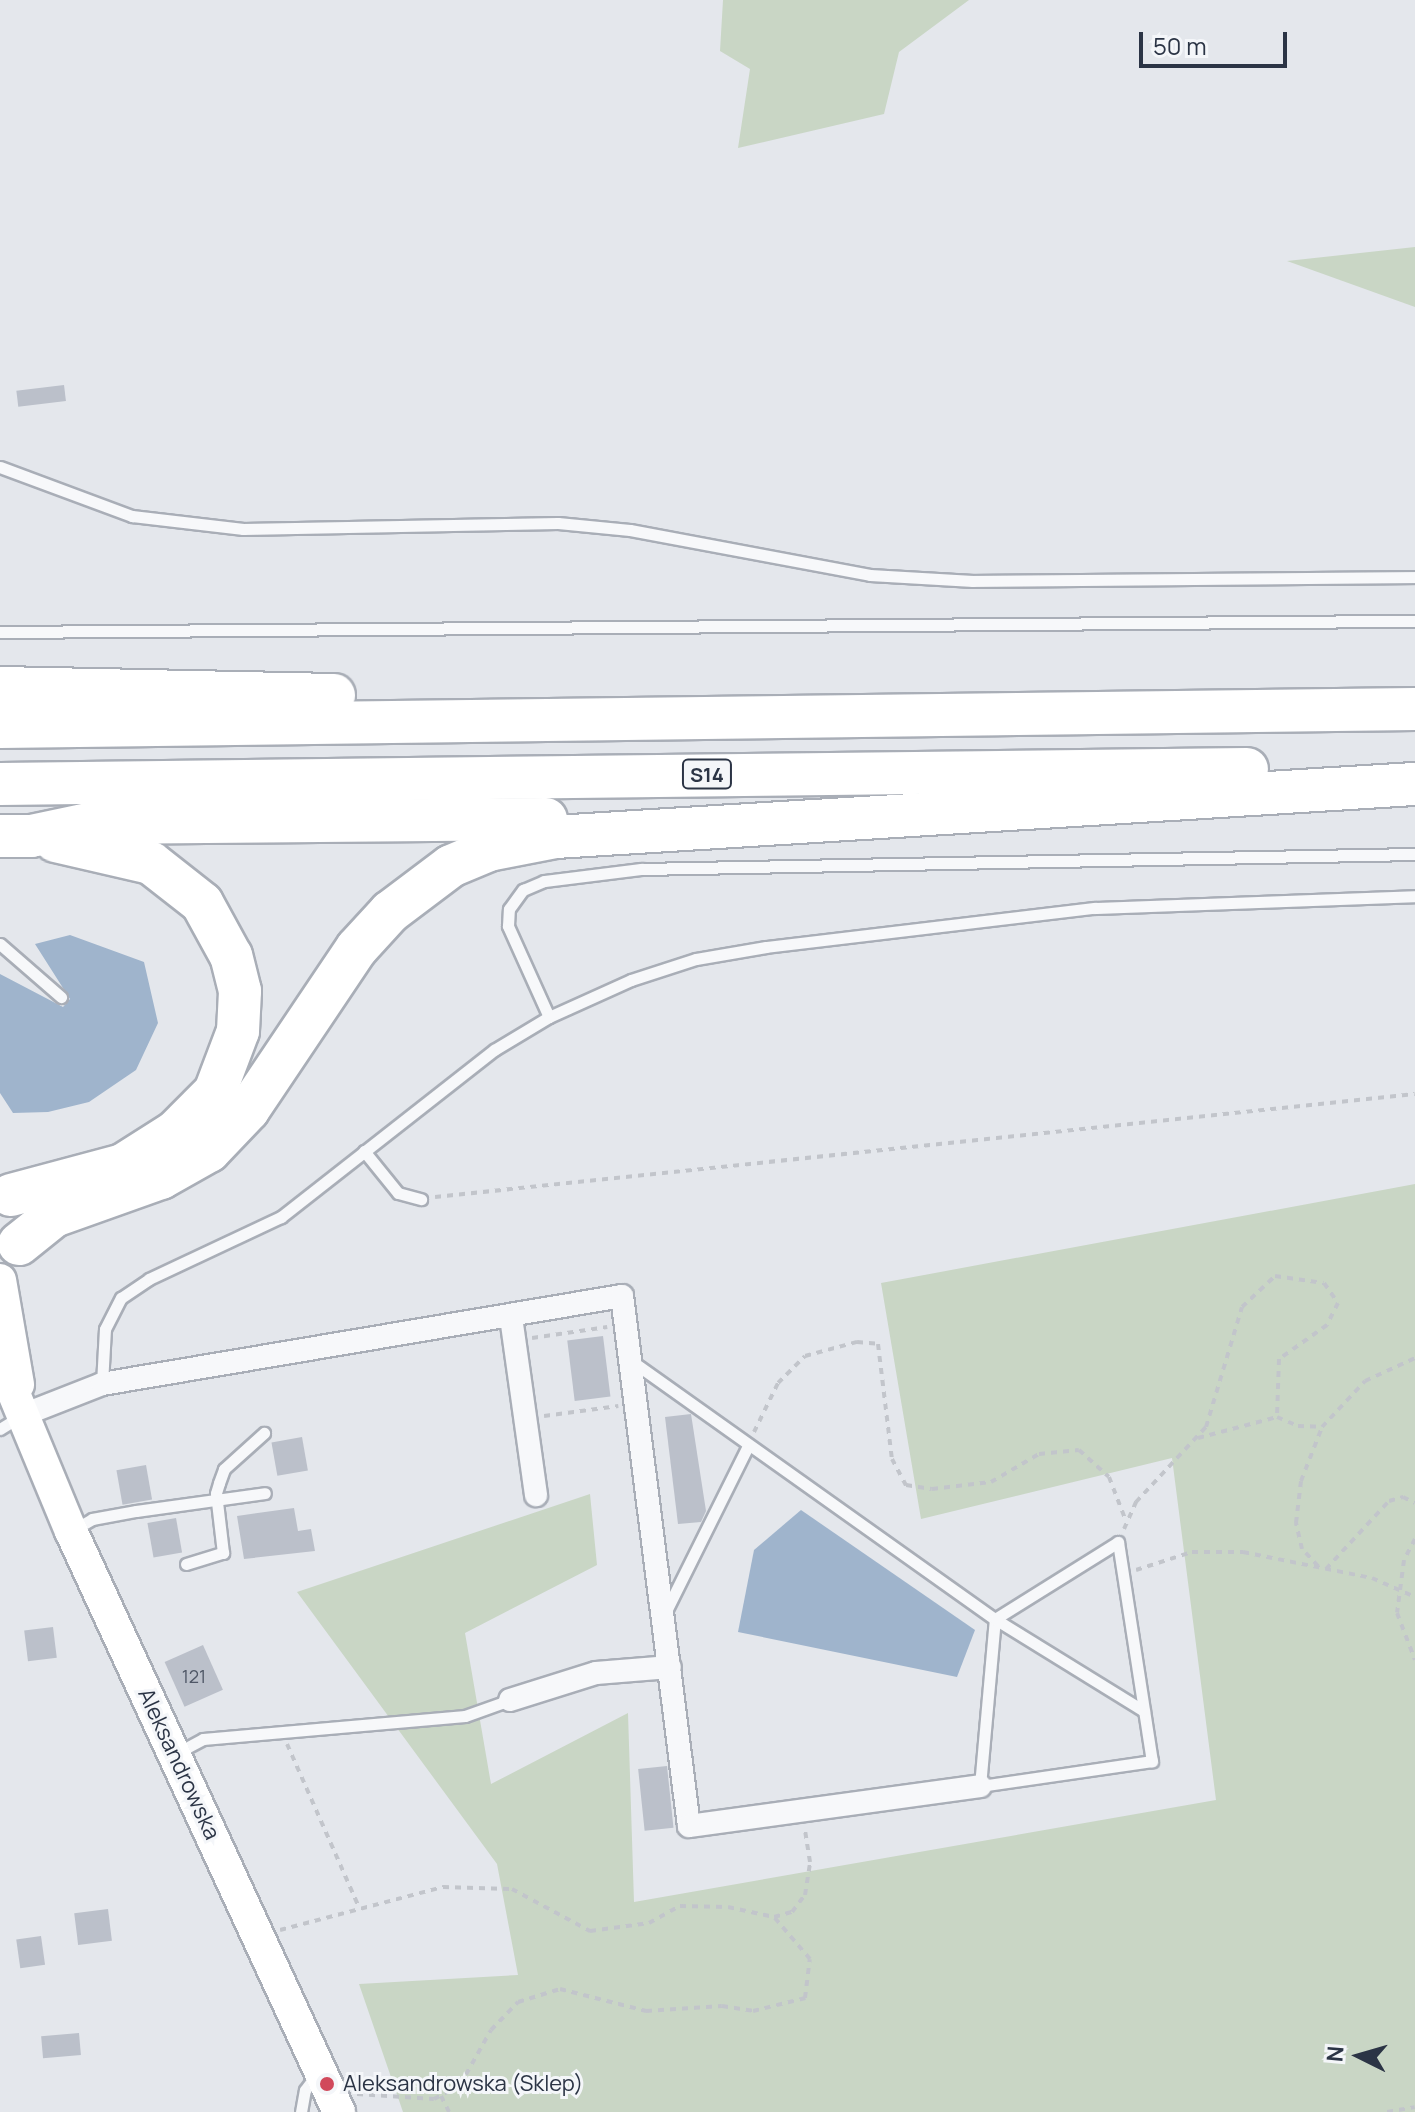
<!DOCTYPE html>
<html>
<head>
<meta charset="utf-8">
<style>
	body { margin:0 }
	#map { position:relative; width:1415px; height:2112px; overflow:hidden; background:#e4e7ec; font-family:Manrope,sans-serif }
	div>[style] { position:absolute }
	.green>* { inset:0; background:#c9d6c5 }
	.water>* { inset:0; background:#9fb4cc }
	.building>* { inset:0; background:#bbc0ca; transform-origin:0 0 }
	.path>* { height:4px; margin-top:-2px; transform-origin:0; background:repeating-linear-gradient(90deg,#c2c5cb 0 6px,transparent 0 12px) }
	.roads { filter:drop-shadow(2px 0 #a9aeb7) drop-shadow(-2px 0 #a9aeb7) drop-shadow(0 2px #a9aeb7) drop-shadow(0 -2px #a9aeb7) }
	.service>* { height:11px; margin:-5.5px; padding:0 5.5px; transform-origin:5.5px; border-radius:5.5px; background:#f7f8fa }
	.minor>* { height:22px; margin:-11px; padding:0 11px; transform-origin:11px; border-radius:11px; background:#f7f8fa }
	.secondary>* { height:32px; margin:-16px; padding:0 16px; transform-origin:16px; border-radius:16px; background:#fff }
	.motorway>* { height:42px; margin:-21px; padding:0 21px; transform-origin:21px; border-radius:21px; background:#fff }
	.dots>* { width:22px; height:22px; translate:-50% -50%; box-sizing:border-box; border:4px solid #f4f6f9; border-radius:50% }
	span { translate:-50% -50%; white-space:nowrap; text-align:center; line-height:1.15; -webkit-text-stroke:6px #f4f6f9; paint-order:stroke }
	.number-label { font-size:18px; color:#4f5766 }
	.number-label span { -webkit-text-stroke-width:0 }
	.shield-label span { padding:2px 6px; background:#f4f6f9; border:2px solid; border-radius:6px; -webkit-text-stroke-width:0 }
	.shield-label { font-size:20px; color:#2b3445; font-weight:700 }
	.street-label { font-size:22px; color:#2b3445 }
	.poi-label { font-size:22px; color:#2b3445 }
	.left { translate:0 -50%; text-align:left }
	.north { position:absolute; left:1319px; top:2016px; width:80px; height:80px; -webkit-text-stroke:6px #f4f6f9; paint-order:stroke; rotate:275deg; font-size:22px; font-weight:700; line-height:32px; text-align:center; color:#2b3445 }
	.north::after { content:''; display:block; margin:auto; width:28px; height:36px; background:#2b3445; clip-path:polygon(50% 0,100% 100%,50% 72%,0 100%) }
	.scale { position:absolute; left:1139px; top:32px; width:148px; height:36px; box-sizing:border-box; border:4px solid #2b3445; border-top:0; padding-left:10px; font-size:24px; line-height:28px; white-space:nowrap; color:#2b3445; -webkit-text-stroke:6px #f4f6f9; paint-order:stroke }
</style>
</head>
<body>
<div id="map">
	<div class="green">
		<i style="clip-path:polygon(723px 0,969px 0,899px 52px,884px 114px,738px 148px,750px 69px,720px 51px)"></i>
		<i style="clip-path:polygon(1415px 247px,1415px 307px,1287px 261px)"></i>
		<i style="clip-path:polygon(1415px 1184px,1415px 2112px,403px 2112px,359px 1984px,518px 1975px,497px 1864px,297px 1592px,590px 1494px,597px 1565px,465px 1633px,491px 1784px,628px 1713px,634px 1902px,1216px 1800px,1172px 1458px,921px 1519px,881px 1283px)"></i>
	</div>
	<div class="water">
		<i style="clip-path:polygon(70px 935px,144px 962px,158px 1023px,136px 1070px,89px 1102px,48px 1112px,13px 1113px,0 1093px,0 974px,63px 1007px,70px 999px,35px 944px)"></i>
		<i style="clip-path:polygon(801px 1510px,975px 1630px,957px 1677px,738px 1632px,754px 1550px)"></i>
	</div>
	<div class="building">
		<i style="left:64px;top:385px;width:16px;height:48px;rotate:83deg"></i>
		<i style="left:603px;top:1336px;width:61px;height:36px;rotate:83deg"></i>
		<i style="clip-path:polygon(691px 1414px,706px 1511px,701px 1522px,678px 1524px,665px 1417px)"></i>
		<i style="left:302px;top:1437px;width:34px;height:31px;rotate:80deg"></i>
		<i style="left:146px;top:1465px;width:35px;height:30px;rotate:80deg"></i>
		<i style="clip-path:polygon(294px 1508px,298px 1531px,311px 1529px,315px 1551px,244px 1559px,237px 1516px)"></i>
		<i style="left:176px;top:1518px;width:35px;height:29px;rotate:80deg"></i>
		<i style="left:53px;top:1627px;width:31px;height:29px;rotate:83deg"></i>
		<i style="left:203px;top:1645px;width:49px;height:42px;rotate:66deg"></i>
		<i style="left:667px;top:1766px;width:62px;height:29px;rotate:84deg"></i>
		<i style="left:108px;top:1909px;width:32px;height:34px;rotate:83deg"></i>
		<i style="left:41px;top:1936px;width:29px;height:25px;rotate:82deg"></i>
		<i style="left:79px;top:2033px;width:22px;height:38px;rotate:85deg"></i>
	</div>
	<div class="path">
		<i style="left:435px;top:1197px;width:985px;rotate:-6deg"></i>
		<i style="left:532px;top:1338px;width:76px;rotate:-8.3deg"></i>
		<i style="left:544px;top:1416px;width:75px;rotate:-7.7deg"></i>
		<i style="left:754px;top:1432px;width:55px;rotate:-63.9deg"></i>
		<i style="left:778px;top:1383px;width:38px;rotate:-45deg"></i>
		<i style="left:805px;top:1356px;width:54px;rotate:-15.1deg"></i>
		<i style="left:857px;top:1342px;width:21px;rotate:5deg"></i>
		<i style="left:878px;top:1344px;width:116px;rotate:83.1deg"></i>
		<i style="left:892px;top:1459px;width:30px;rotate:62deg"></i>
		<i style="left:906px;top:1485px;width:26px;rotate:9deg"></i>
		<i style="left:932px;top:1489px;width:59px;rotate:-6.8deg"></i>
		<i style="left:991px;top:1482px;width:56px;rotate:-30.3deg"></i>
		<i style="left:1039px;top:1454px;width:40px;rotate:-5.7deg"></i>
		<i style="left:1079px;top:1450px;width:40px;rotate:42deg"></i>
		<i style="left:1109px;top:1477px;width:47px;rotate:68.9deg"></i>
		<i style="left:1198px;top:1438px;width:82px;rotate:-14.9deg"></i>
		<i style="left:1124px;top:1529px;width:30px;rotate:-66deg"></i>
		<i style="left:1136px;top:1502px;width:103px;rotate:-47deg"></i>
		<i style="left:1206px;top:1427px;width:125px;rotate:-73.3deg"></i>
		<i style="left:1242px;top:1307px;width:45px;rotate:-43.2deg"></i>
		<i style="left:1275px;top:1276px;width:49px;rotate:8.1deg"></i>
		<i style="left:1324px;top:1283px;width:24px;rotate:55deg"></i>
		<i style="left:1338px;top:1303px;width:25px;rotate:117deg"></i>
		<i style="left:1327px;top:1325px;width:59px;rotate:144.7deg"></i>
		<i style="left:1279px;top:1359px;width:58px;rotate:92deg"></i>
		<i style="left:1277px;top:1417px;width:23px;rotate:23deg"></i>
		<i style="left:1298px;top:1426px;width:24px;rotate:2deg"></i>
		<i style="left:1322px;top:1427px;width:63px;rotate:-46.9deg"></i>
		<i style="left:1365px;top:1381px;width:55px;rotate:-24.7deg"></i>
		<i style="left:1415px;top:1539px;width:24px;rotate:118deg"></i>
		<i style="left:1404px;top:1560px;width:53px;rotate:97.5deg"></i>
		<i style="left:1397px;top:1613px;width:50px;rotate:69deg"></i>
		<i style="left:1318px;top:1566px;width:23px;rotate:-133deg"></i>
		<i style="left:1302px;top:1549px;width:27px;rotate:-103deg"></i>
		<i style="left:1296px;top:1523px;width:42px;rotate:-83.2deg"></i>
		<i style="left:1301px;top:1481px;width:58px;rotate:-68.7deg"></i>
		<i style="left:1326px;top:1569px;width:93px;rotate:-47.2deg"></i>
		<i style="left:1389px;top:1501px;width:15px;rotate:-16deg"></i>
		<i style="left:1403px;top:1497px;width:13px;rotate:27deg"></i>
		<i style="left:1136px;top:1570px;width:59px;rotate:-17.8deg"></i>
		<i style="left:1192px;top:1552px;width:51px"></i>
		<i style="left:1243px;top:1552px;width:132px;rotate:11.4deg"></i>
		<i style="left:1372px;top:1578px;width:47px;rotate:23.8deg"></i>
		<i style="left:287px;top:1744px;width:178px;rotate:66.2deg"></i>
		<i style="left:280px;top:1930px;width:169px;rotate:-14.8deg"></i>
		<i style="left:443px;top:1887px;width:69px;rotate:1.7deg"></i>
		<i style="left:512px;top:1889px;width:89px;rotate:28.3deg"></i>
		<i style="left:590px;top:1931px;width:60px;rotate:-7.7deg"></i>
		<i style="left:649px;top:1923px;width:35px;rotate:-29deg"></i>
		<i style="left:680px;top:1906px;width:48px;rotate:1.2deg"></i>
		<i style="left:728px;top:1907px;width:47px;rotate:12.3deg"></i>
		<i style="left:774px;top:1917px;width:19px;rotate:-16deg"></i>
		<i style="left:792px;top:1912px;width:21px;rotate:-53deg"></i>
		<i style="left:805px;top:1895px;width:33px;rotate:-81deg"></i>
		<i style="left:810px;top:1862px;width:33px;rotate:-99deg"></i>
		<i style="left:357px;top:2094px;width:77px;rotate:3.7deg"></i>
		<i style="left:434px;top:2099px;width:30px;rotate:-28deg"></i>
		<i style="left:460px;top:2085px;width:63px;rotate:-60.6deg"></i>
		<i style="left:491px;top:2030px;width:39px;rotate:-46deg"></i>
		<i style="left:518px;top:2002px;width:44px;rotate:-17.2deg"></i>
		<i style="left:560px;top:1989px;width:89px;rotate:14.3deg"></i>
		<i style="left:646px;top:2011px;width:76px;rotate:-3.8deg"></i>
		<i style="left:722px;top:2006px;width:31px;rotate:9deg"></i>
		<i style="left:753px;top:2011px;width:54px;rotate:-14deg"></i>
		<i style="left:805px;top:1998px;width:39px;rotate:-83deg"></i>
		<i style="left:810px;top:1959px;width:55px;rotate:-130.6deg"></i>
		<i style="left:441px;top:2096px;width:18px;rotate:63deg"></i>
		<i style="left:1387px;top:2112px;width:28px;rotate:-10deg"></i>
	</div>
	<div class="roads">
		<div class="service">
			<i style="left:0;top:467px;width:141px;rotate:20.4deg"></i>
			<i style="left:132px;top:516px;width:112px;rotate:6.7deg"></i>
			<i style="left:243px;top:529px;width:315px;rotate:-1.1deg"></i>
			<i style="left:558px;top:523px;width:72px;rotate:5.6deg"></i>
			<i style="left:630px;top:530px;width:244px;rotate:10.6deg"></i>
			<i style="left:870px;top:575px;width:103px;rotate:3.3deg"></i>
			<i style="left:973px;top:581px;width:442px;rotate:-0.5deg"></i>
			<i style="left:0;top:632px;width:1415px;rotate:-0.45deg"></i>
			<i style="left:0;top:944px;width:81px;rotate:41deg"></i>
			<i style="left:549px;top:1017px;width:100px;rotate:-114.3deg"></i>
			<i style="left:508px;top:926px;width:17px;rotate:-87deg"></i>
			<i style="left:509px;top:909px;width:24px;rotate:-54deg"></i>
			<i style="left:523px;top:890px;width:23px;rotate:-23deg"></i>
			<i style="left:544px;top:881px;width:98px;rotate:-7.1deg"></i>
			<i style="left:641px;top:869px;width:774px;rotate:-1.11deg"></i>
			<i style="left:364px;top:1151px;width:54px;rotate:51deg"></i>
			<i style="left:398px;top:1193px;width:24px;rotate:15deg"></i>
			<i style="left:633px;top:1362px;width:444px;rotate:35.4deg"></i>
			<i style="left:995px;top:1619px;width:175px;rotate:31.7deg"></i>
			<i style="left:102px;top:1384px;width:55px;rotate:-86.9deg"></i>
			<i style="left:105px;top:1329px;width:35px;rotate:-63deg"></i>
			<i style="left:121px;top:1298px;width:34px;rotate:-34deg"></i>
			<i style="left:149px;top:1279px;width:146px;rotate:-25.2deg"></i>
			<i style="left:281px;top:1217px;width:271px;rotate:-38.1deg"></i>
			<i style="left:494px;top:1050px;width:64px;rotate:-31deg"></i>
			<i style="left:549px;top:1017px;width:90px;rotate:-24.3deg"></i>
			<i style="left:631px;top:980px;width:68px;rotate:-17.9deg"></i>
			<i style="left:696px;top:959px;width:71px;rotate:-9.7deg"></i>
			<i style="left:766px;top:947px;width:331px;rotate:-6.8deg"></i>
			<i style="left:1095px;top:908px;width:320px;rotate:-2.1deg"></i>
			<i style="left:0;top:1429px;width:22px;rotate:-32deg"></i>
			<i style="left:75px;top:1529px;width:20px;rotate:-30deg"></i>
			<i style="left:92px;top:1519px;width:45px;rotate:-10.3deg"></i>
			<i style="left:136px;top:1511px;width:130px;rotate:-7.9deg"></i>
			<i style="left:1118px;top:1542px;width:222px;rotate:81.2deg"></i>
			<i style="left:1152px;top:1761px;width:174px;rotate:171.7deg"></i>
			<i style="left:980px;top:1786px;width:168px;rotate:-84.9deg"></i>
			<i style="left:995px;top:1619px;width:145px;rotate:-32deg"></i>
			<i style="left:186px;top:1564px;width:39px;rotate:-17deg"></i>
			<i style="left:223px;top:1553px;width:60px;rotate:-96.7deg"></i>
			<i style="left:216px;top:1493px;width:10px;rotate:-73deg"></i>
			<i style="left:219px;top:1483px;width:15px;rotate:-70deg"></i>
			<i style="left:224px;top:1469px;width:54px;rotate:-42deg"></i>
			<i style="left:666px;top:1611px;width:184px;rotate:-63.6deg"></i>
			<i style="left:175px;top:1754px;width:32px;rotate:-28deg"></i>
			<i style="left:203px;top:1739px;width:263px;rotate:-5deg"></i>
			<i style="left:465px;top:1716px;width:48px;rotate:-19.6deg"></i>
			<i style="left:301px;top:2112px;width:22px;rotate:-80deg"></i>
			<i style="left:305px;top:2090px;width:20px;rotate:-53deg"></i>
		</div>
		<div class="minor">
			<i style="left:511px;top:1317px;width:180px;rotate:82deg"></i>
			<i style="left:23px;top:1415px;width:85px;rotate:-21.4deg"></i>
			<i style="left:102px;top:1384px;width:527px;rotate:-9.61deg"></i>
			<i style="left:622px;top:1296px;width:534px;rotate:82.8deg"></i>
			<i style="left:689px;top:1826px;width:294px;rotate:-7.8deg"></i>
			<i style="left:510px;top:1700px;width:90px;rotate:-17.4deg"></i>
			<i style="left:596px;top:1673px;width:74px;rotate:-4.6deg"></i>
		</div>
		<div class="secondary">
			<i style="left:0;top:1280px;width:106px;rotate:80.2deg"></i>
			<i style="left:0;top:1360px;width:185px;rotate:67.5deg"></i>
			<i style="left:71px;top:1531px;width:640px;rotate:65.24deg"></i>
		</div>
		<div class="motorway">
			<i style="left:0;top:688px;width:334px;rotate:1.2deg"></i>
			<i style="left:0;top:727px;width:1415px;rotate:-0.73deg"></i>
			<i style="left:0;top:784px;width:1247px;rotate:-0.69deg"></i>
			<i style="left:0;top:836px;width:31px"></i>
			<i style="left:31px;top:836px;width:63px;rotate:-11.8deg"></i>
			<i style="left:93px;top:823px;width:453px;rotate:-0.5deg"></i>
			<i style="left:11px;top:1195px;width:116px;rotate:-15deg"></i>
			<i style="left:123px;top:1165px;width:62px;rotate:-32.4deg"></i>
			<i style="left:175px;top:1132px;width:57px;rotate:-45deg"></i>
			<i style="left:215px;top:1092px;width:65px;rotate:-69.3deg"></i>
			<i style="left:238px;top:1031px;width:40px;rotate:-87.1deg"></i>
			<i style="left:240px;top:991px;width:36px;rotate:-104deg"></i>
			<i style="left:231px;top:956px;width:60px;rotate:-118.7deg"></i>
			<i style="left:202px;top:903px;width:65px;rotate:-141.9deg"></i>
			<i style="left:151px;top:863px;width:98px;rotate:-167deg"></i>
			<i style="left:19px;top:1244px;width:45px;rotate:-38.7deg"></i>
			<i style="left:54px;top:1216px;width:114px;rotate:-19.6deg"></i>
			<i style="left:161px;top:1178px;width:55px;rotate:-29.4deg"></i>
			<i style="left:209px;top:1151px;width:57px;rotate:-46.4deg"></i>
			<i style="left:248px;top:1110px;width:195px;rotate:-56.1deg"></i>
			<i style="left:357px;top:948px;width:49px;rotate:-47.5deg"></i>
			<i style="left:390px;top:912px;width:76px;rotate:-37deg"></i>
			<i style="left:451px;top:866px;width:41px;rotate:-22.8deg"></i>
			<i style="left:489px;top:850px;width:67px;rotate:-11.1deg"></i>
			<i style="left:555px;top:837px;width:862px;rotate:-3.53deg"></i>
		</div>
	</div>
	<div class="dots">
		<i style="left:327px;top:2084px;background:#d1495b"></i>
	</div>
	<div class="number-label">
		<span style="left:194px;top:1676px">121</span>
	</div>
	<div class="shield-label">
		<span style="left:707px;top:774px">S14</span>
	</div>
	<div class="street-label">
		<span style="left:179px;top:1764px;rotate:65deg">Aleksandrowska</span>
	</div>
	<div class="poi-label">
		<span class="left" style="left:343px;top:2084px">Aleksandrowska (Sklep)</span>
	</div>
	<div class="north">N</div>
	<div class="scale">50 m</div>
</div>
</body>
</html>
